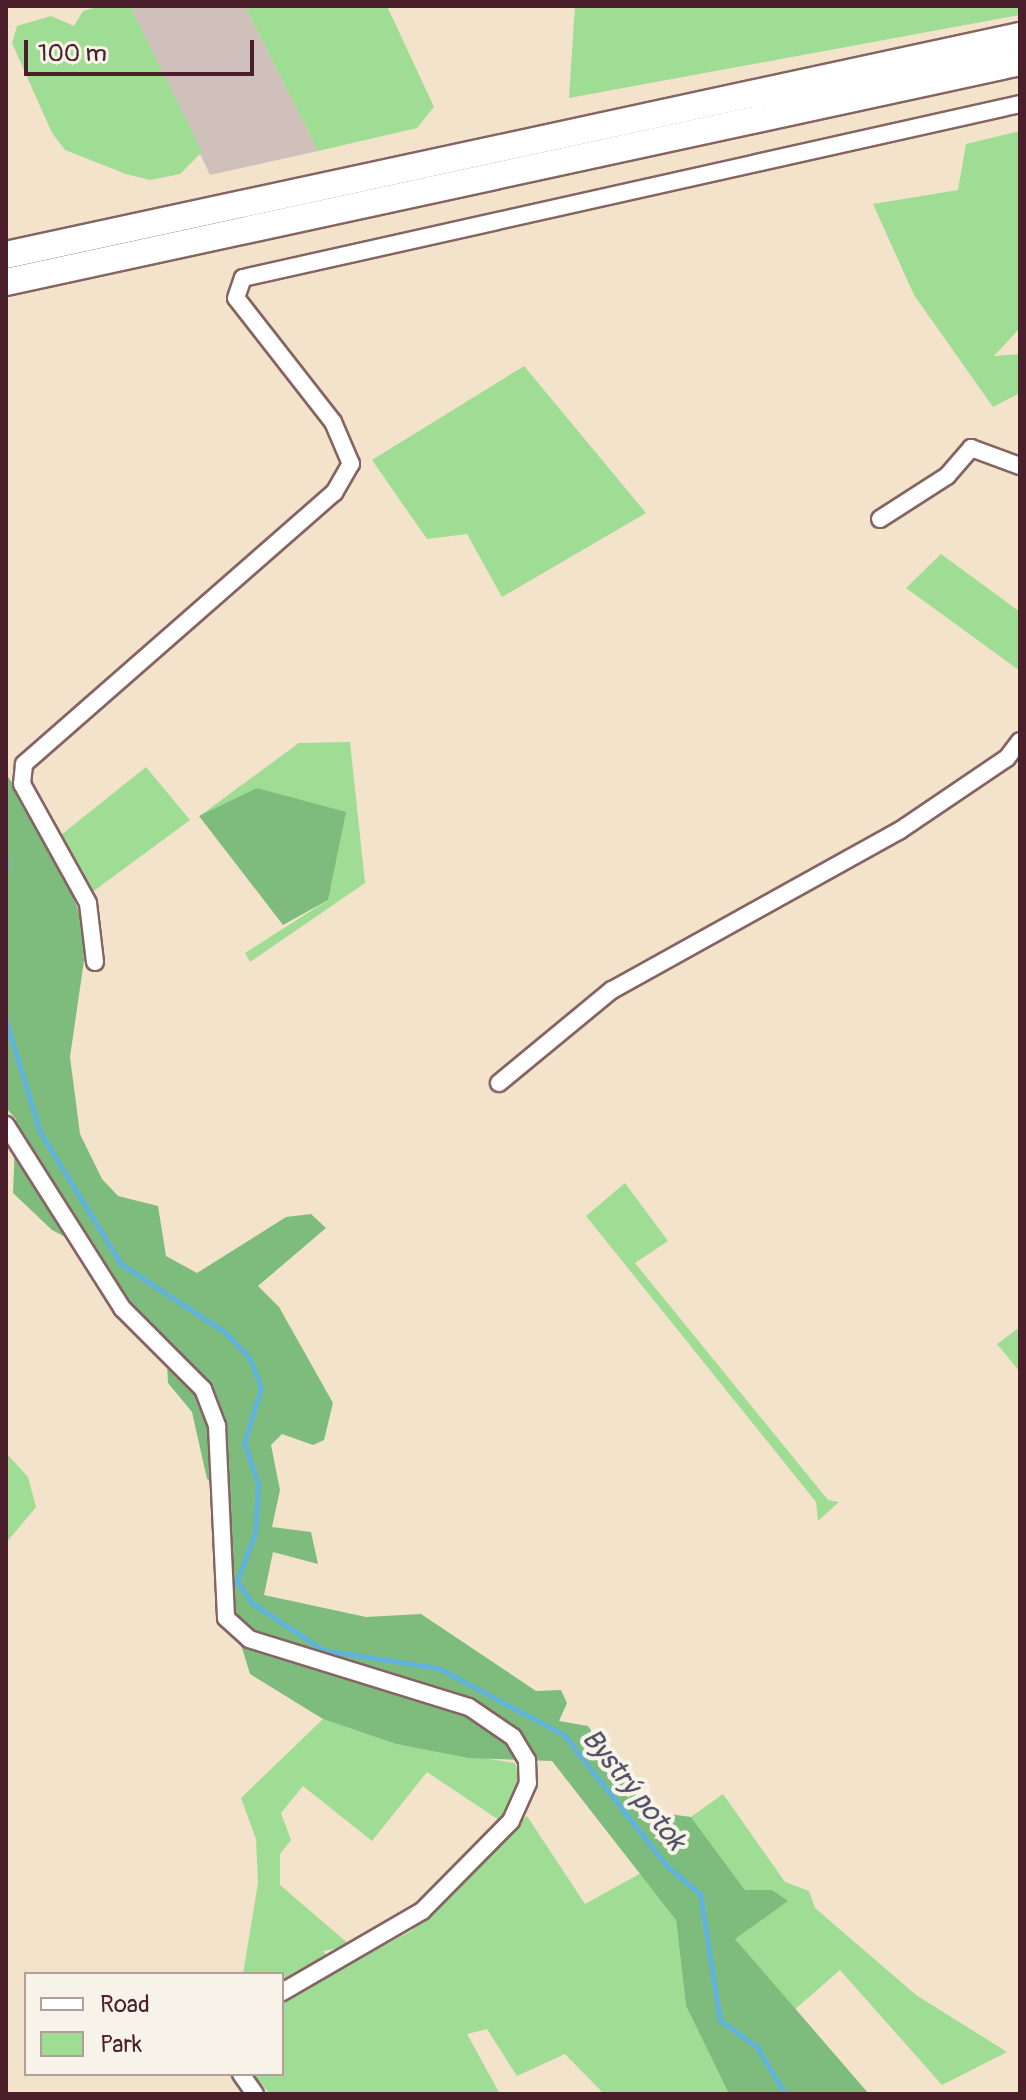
<!DOCTYPE html>
<html>
<head>
<meta charset="utf-8">
<style>
	body { margin:0 }
	#map { position:relative; width:1026px; height:2100px; overflow:hidden; background:#f3e3ca; font-family:Pangolin,sans-serif }
	div>[style] { position:absolute }
	.industrial>* { inset:0; background:#d0c0bc }
	.green>* { inset:0; background:#9edd93 }
	.forest>* { inset:0; background:#7ebc7d }
	.stream>* { height:5px; margin:-2.5px; padding:0 2.5px; transform-origin:2.5px; border-radius:2.5px; background:#60b3dc }
	.roads { filter:drop-shadow(2px 0 #856463) drop-shadow(-2px 0 #856463) drop-shadow(0 2px #856463) drop-shadow(0 -2px #856463) }
	.minor>* { height:16px; margin:-8px; padding:0 8px; transform-origin:8px; border-radius:8px; background:#fff }
	.trunk>* { height:26px; margin:-13px; padding:0 13px; transform-origin:13px; border-radius:13px; background:#fff }
	span { translate:-50% -50%; white-space:nowrap; text-align:center; line-height:1.15; -webkit-text-stroke:8px #f7f3e8; paint-order:stroke }
	.water-label { font-size:28px; color:#525369; font-style:italic }
	.frame { position:absolute; inset:0; border:8px solid #4a1f2b; pointer-events:none }
	.legend { position:absolute; left:24px; top:1972px; width:260px; height:104px; box-sizing:border-box; background:#f7f3e8; border:2px solid #b29e9c; margin:0; padding:10px 14px; list-style:none; font-size:24px; color:#4a1f2b }
	.legend li { display:flex; align-items:center; gap:16px; height:40px }
	.legend b { width:40px; border:2px solid #b29e9c }
	.scale { position:absolute; left:24px; top:40px; width:230px; height:36px; box-sizing:border-box; border:4px solid #4a1f2b; border-top:0; padding-left:10px; font-size:24px; line-height:28px; white-space:nowrap; color:#4a1f2b; -webkit-text-stroke:6px #f7f3e8; paint-order:stroke }
</style>
</head>
<body>
<div id="map">
	<div class="industrial">
		<i style="clip-path:polygon(130px 6px,245px 6px,318px 151px,210px 175px)"></i>
	</div>
	<div class="green">
		<i style="clip-path:polygon(101px 6px,130px 6px,202px 152px,180px 174px,150px 180px,126px 174px,65px 150px,52px 133px,12px 43px,17px 26px,51px 16px,74px 26px,83px 11px)"></i>
		<i style="clip-path:polygon(245px 6px,387px 6px,434px 107px,417px 128px,318px 151px)"></i>
		<i style="clip-path:polygon(575px 6px,1020px 6px,1020px 15px,569px 98px)"></i>
		<i style="clip-path:polygon(1020px 131px,1020px 328px,994px 356px,1020px 354px,1020px 393px,993px 407px,914px 295px,873px 204px,958px 190px,966px 144px)"></i>
		<i style="clip-path:polygon(524px 366px,646px 513px,502px 597px,467px 534px,427px 539px,372px 460px)"></i>
		<i style="clip-path:polygon(941px 554px,1020px 612px,1020px 671px,906px 588px)"></i>
		<i style="clip-path:polygon(350px 742px,365px 883px,250px 962px,245px 953px,328px 900px,201px 815px,299px 743px)"></i>
		<i style="clip-path:polygon(146px 767px,190px 820px,91px 893px,61px 835px)"></i>
		<i style="clip-path:polygon(625px 1183px,668px 1241px,635px 1263px,828px 1500px,839px 1502px,818px 1521px,816px 1502px,586px 1216px)"></i>
		<i style="clip-path:polygon(1020px 1327px,1020px 1372px,997px 1344px)"></i>
		<i style="clip-path:polygon(6px 1453px,28px 1477px,36px 1507px,6px 1543px)"></i>
		<i style="clip-path:polygon(323px 1719px,396px 1744px,515px 1763px,522px 1782px,502px 1822px,427px 1772px,372px 1841px,303px 1786px,281px 1813px,291px 1840px,280px 1854px,280px 1885px,351px 1946px,323px 1951px,329px 1959px,282px 1986px,282px 1974px,243px 1974px,258px 1883px,256px 1839px,241px 1798px)"></i>
		<i style="clip-path:polygon(723px 1794px,785px 1882px,809px 1891px,815px 1908px,916px 1995px,1007px 2052px,942px 2085px,840px 1970px,794px 2010px,735px 1939px,787px 1901px,772px 1890px,745px 1890px,691px 1817px)"></i>
		<i style="clip-path:polygon(527px 1816px,585px 1904px,643px 1872px,676px 1920px,686px 2006px,729px 2094px,604px 2094px,565px 2054px,517px 2076px,487px 2029px,467px 2034px,500px 2094px,270px 2094px,253px 2074px,282px 2074px,282px 2001px,411px 1931px)"></i>
	</div>
	<div class="forest">
		<i style="clip-path:polygon(6px 774px,43px 826px,88px 933px,70px 1057px,80px 1134px,102px 1179px,118px 1196px,158px 1206px,166px 1256px,197px 1273px,286px 1217px,311px 1214px,326px 1228px,258px 1286px,279px 1307px,333px 1403px,324px 1440px,313px 1445px,282px 1434px,271px 1445px,280px 1490px,272px 1527px,311px 1532px,318px 1564px,273px 1552px,264px 1595px,366px 1617px,421px 1614px,536px 1691px,561px 1690px,567px 1703px,559px 1721px,588px 1726px,647px 1811px,691px 1817px,745px 1890px,772px 1890px,788px 1901px,735px 1939px,869px 2094px,729px 2094px,686px 2006px,676px 1920px,552px 1761px,469px 1758px,396px 1744px,323px 1719px,250px 1674px,226px 1596px,230px 1495px,207px 1479px,192px 1412px,168px 1383px,166px 1343px,125px 1305px,90px 1250px,52px 1230px,13px 1193px,16px 1119px,6px 1108px)"></i>
		<i style="clip-path:polygon(257px 788px,346px 812px,328px 900px,283px 925px,199px 816px)"></i>
	</div>
	<div class="stream">
		<i style="left:6px;top:860px;width:7px;rotate:90deg"></i>
		<i style="left:6px;top:1021px;width:116px;rotate:73deg"></i>
		<i style="left:40px;top:1132px;width:155px;rotate:58.5deg"></i>
		<i style="left:121px;top:1264px;width:126px;rotate:33.3deg"></i>
		<i style="left:226px;top:1333px;width:35px;rotate:47deg"></i>
		<i style="left:250px;top:1359px;width:31px;rotate:69deg"></i>
		<i style="left:261px;top:1388px;width:58px;rotate:107.2deg"></i>
		<i style="left:244px;top:1443px;width:43px;rotate:71.1deg"></i>
		<i style="left:258px;top:1484px;width:49px;rotate:93.5deg"></i>
		<i style="left:255px;top:1533px;width:51px;rotate:110.6deg"></i>
		<i style="left:237px;top:1581px;width:27px;rotate:56deg"></i>
		<i style="left:252px;top:1603px;width:85px;rotate:33.5deg"></i>
		<i style="left:323px;top:1650px;width:116px;rotate:8.9deg"></i>
		<i style="left:438px;top:1668px;width:143px;rotate:28deg"></i>
		<i style="left:564px;top:1735px;width:165px;rotate:51.9deg"></i>
		<i style="left:666px;top:1865px;width:45px;rotate:40.5deg"></i>
		<i style="left:700px;top:1894px;width:128px;rotate:81deg"></i>
		<i style="left:720px;top:2020px;width:46px;rotate:36.1deg"></i>
		<i style="left:757px;top:2047px;width:55px;rotate:59.2deg"></i>
	</div>
	<div class="roads">
		<div class="minor">
			<i style="left:880px;top:519px;width:80px;rotate:-32.7deg"></i>
			<i style="left:947px;top:476px;width:37px;rotate:-49deg"></i>
			<i style="left:971px;top:448px;width:52px;rotate:20.2deg"></i>
			<i style="left:95px;top:962px;width:59px;rotate:-96.8deg"></i>
			<i style="left:88px;top:903px;width:136px;rotate:-119deg"></i>
			<i style="left:22px;top:784px;width:20px;rotate:-84deg"></i>
			<i style="left:24px;top:764px;width:412px;rotate:-41.2deg"></i>
			<i style="left:334px;top:493px;width:34px;rotate:-60deg"></i>
			<i style="left:351px;top:464px;width:46px;rotate:-113.2deg"></i>
			<i style="left:333px;top:422px;width:157px;rotate:-128deg"></i>
			<i style="left:236px;top:298px;width:21px;rotate:-71deg"></i>
			<i style="left:243px;top:278px;width:796px;rotate:-12.62deg"></i>
			<i style="left:499px;top:1083px;width:146px;rotate:-39.5deg"></i>
			<i style="left:612px;top:990px;width:328px;rotate:-29deg"></i>
			<i style="left:899px;top:831px;width:130px;rotate:-34.1deg"></i>
			<i style="left:1007px;top:758px;width:21px;rotate:-53deg"></i>
			<i style="left:6px;top:1125px;width:217px;rotate:57.6deg"></i>
			<i style="left:122px;top:1308px;width:115px;rotate:45deg"></i>
			<i style="left:203px;top:1389px;width:40px;rotate:69deg"></i>
			<i style="left:217px;top:1426px;width:192px;rotate:87.3deg"></i>
			<i style="left:226px;top:1618px;width:31px;rotate:42deg"></i>
			<i style="left:249px;top:1639px;width:230px;rotate:17.2deg"></i>
			<i style="left:469px;top:1707px;width:53px;rotate:34.3deg"></i>
			<i style="left:513px;top:1737px;width:27px;rotate:59deg"></i>
			<i style="left:527px;top:1760px;width:23px;rotate:88deg"></i>
			<i style="left:528px;top:1783px;width:42px;rotate:114.1deg"></i>
			<i style="left:511px;top:1821px;width:127px;rotate:134.7deg"></i>
			<i style="left:422px;top:1911px;width:162px;rotate:149.9deg"></i>
			<i style="left:241px;top:2074px;width:24px;rotate:55deg"></i>
		</div>
		<div class="trunk">
			<i style="left:6px;top:255px;width:1037px;rotate:-12.19deg"></i>
			<i style="left:6px;top:282px;width:1038px;rotate:-12.24deg"></i>
		</div>
	</div>
	<div class="water-label">
		<span style="left:633px;top:1790px;rotate:51deg">Bystrý potok</span>
	</div>
	<div class="frame"></div>
	<ul class="legend">
	<li><b style="height:10px;background:#fff"></b>Road</li>
	<li><b style="height:22px;background:#9edd93"></b>Park</li>
	</ul>
	<div class="scale">100 m</div>
</div>
</body>
</html>
